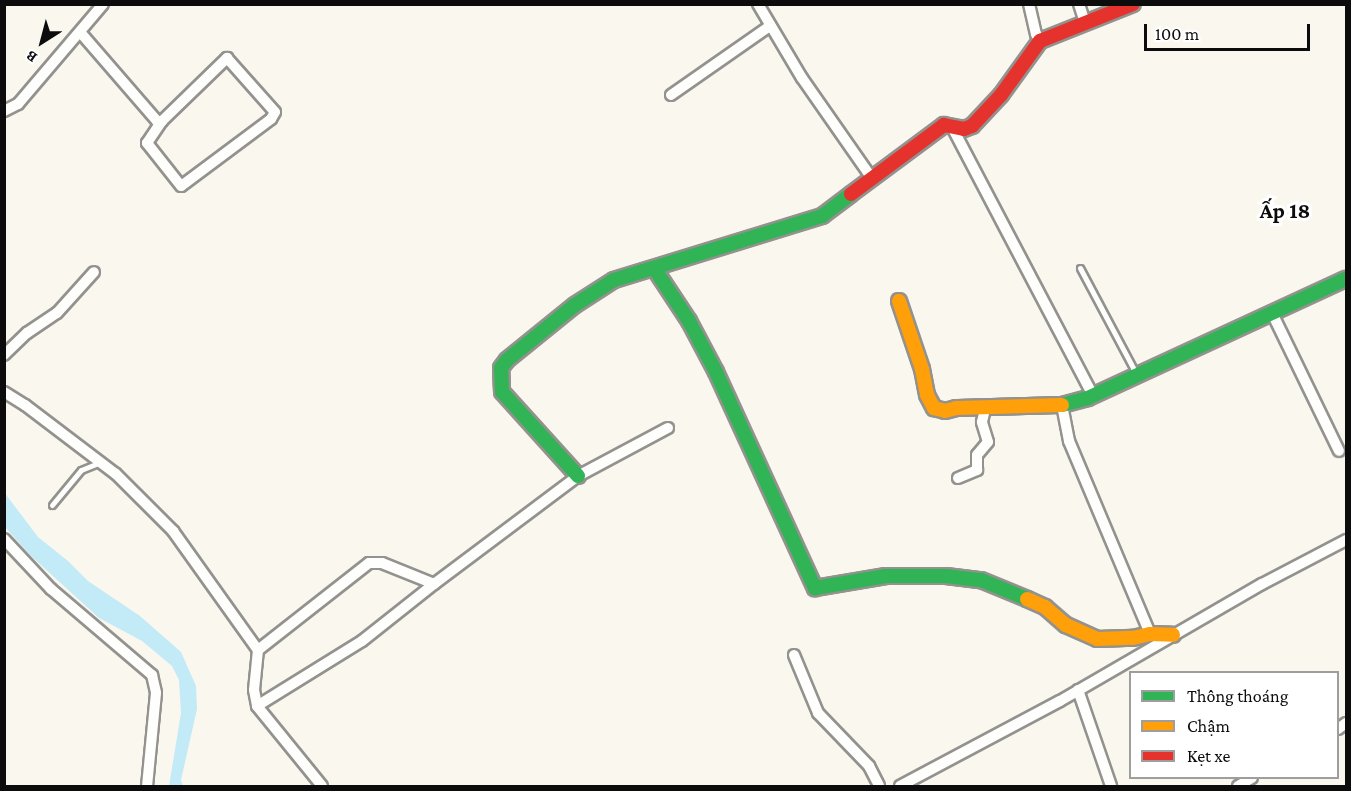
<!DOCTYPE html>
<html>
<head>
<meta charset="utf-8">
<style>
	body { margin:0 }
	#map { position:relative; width:1351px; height:791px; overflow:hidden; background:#faf7ef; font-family:"Crimson Pro",serif }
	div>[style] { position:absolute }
	.water>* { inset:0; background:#c3eaf7 }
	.roads { filter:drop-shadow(2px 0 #93928e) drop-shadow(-2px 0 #93928e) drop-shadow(0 2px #93928e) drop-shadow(0 -2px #93928e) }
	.lane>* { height:5px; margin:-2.5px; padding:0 2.5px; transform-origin:2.5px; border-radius:2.5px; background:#fefefd }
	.street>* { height:10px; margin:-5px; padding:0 5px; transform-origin:5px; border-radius:5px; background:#fefefd }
	.fast>* { height:14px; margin:-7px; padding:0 7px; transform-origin:7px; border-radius:7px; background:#30b455 }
	.slow>* { height:14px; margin:-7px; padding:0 7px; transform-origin:7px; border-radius:7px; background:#ff9f0a }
	.jam>* { height:14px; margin:-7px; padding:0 7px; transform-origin:7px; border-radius:7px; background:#e5322d }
	span { translate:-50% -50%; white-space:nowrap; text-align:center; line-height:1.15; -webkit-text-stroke:6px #fff; paint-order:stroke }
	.neighbourhood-label { font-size:22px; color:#0c0c0c; font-weight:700 }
	.frame { position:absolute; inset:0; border:6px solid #0c0c0c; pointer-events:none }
	.legend { position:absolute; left:1129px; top:671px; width:210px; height:108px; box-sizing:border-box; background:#fff; border:2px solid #9e9e9e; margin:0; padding:8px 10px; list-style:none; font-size:18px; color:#0c0c0c }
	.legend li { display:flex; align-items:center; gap:12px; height:30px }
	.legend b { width:30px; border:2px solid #9e9e9e }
	.north { position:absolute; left:12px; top:12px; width:60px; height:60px; -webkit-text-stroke:4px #fff; paint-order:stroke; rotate:216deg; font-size:16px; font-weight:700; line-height:24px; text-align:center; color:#0c0c0c }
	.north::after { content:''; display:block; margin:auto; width:21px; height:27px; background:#0c0c0c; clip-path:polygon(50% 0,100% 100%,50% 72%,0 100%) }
	.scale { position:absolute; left:1144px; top:24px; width:166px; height:27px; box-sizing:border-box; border:3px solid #0c0c0c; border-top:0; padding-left:8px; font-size:18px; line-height:21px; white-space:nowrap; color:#0c0c0c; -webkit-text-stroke:4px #fff; paint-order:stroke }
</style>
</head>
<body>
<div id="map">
	<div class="water">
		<i style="clip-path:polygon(4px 492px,38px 537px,68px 561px,88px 581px,140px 616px,181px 652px,196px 686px,197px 709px,181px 780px,183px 786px,169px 786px,181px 713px,179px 680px,172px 666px,142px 641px,99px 618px,31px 556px,5px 527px)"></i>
	</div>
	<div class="roads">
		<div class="lane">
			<i style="left:1080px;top:268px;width:121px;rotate:62deg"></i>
			<i style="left:52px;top:505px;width:45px;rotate:-50.4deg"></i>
			<i style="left:81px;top:470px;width:22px;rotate:-22deg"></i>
		</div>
		<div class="street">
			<i style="left:758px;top:4px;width:86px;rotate:59.3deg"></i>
			<i style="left:802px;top:78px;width:121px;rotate:55.1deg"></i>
			<i style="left:1029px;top:4px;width:31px;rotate:77deg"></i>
			<i style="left:1036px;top:34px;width:8px;rotate:60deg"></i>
			<i style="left:1079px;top:4px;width:20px;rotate:72deg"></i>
			<i style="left:80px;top:32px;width:118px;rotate:49.1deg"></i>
			<i style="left:157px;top:121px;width:5px"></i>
			<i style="left:162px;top:121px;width:91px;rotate:-44.1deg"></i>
			<i style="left:227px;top:58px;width:72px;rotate:48.4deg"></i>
			<i style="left:275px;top:112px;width:8px;rotate:120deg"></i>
			<i style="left:271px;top:119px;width:112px;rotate:143.3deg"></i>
			<i style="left:181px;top:186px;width:55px;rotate:-128.3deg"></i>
			<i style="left:147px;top:143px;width:27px;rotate:-56deg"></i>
			<i style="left:671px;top:95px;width:121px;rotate:-34.9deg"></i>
			<i style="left:4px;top:111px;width:16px;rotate:-27deg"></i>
			<i style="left:18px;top:104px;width:131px;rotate:-49.6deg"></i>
			<i style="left:952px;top:127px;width:304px;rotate:62.3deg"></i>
			<i style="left:1273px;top:315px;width:151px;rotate:64.1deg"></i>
			<i style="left:4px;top:355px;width:32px;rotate:-44deg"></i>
			<i style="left:27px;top:333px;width:36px;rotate:-34deg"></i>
			<i style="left:57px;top:313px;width:55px;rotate:-47.9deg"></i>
			<i style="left:4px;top:392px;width:25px;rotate:32deg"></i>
			<i style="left:25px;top:405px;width:114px;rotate:37.2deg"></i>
			<i style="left:116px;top:474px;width:81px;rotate:45deg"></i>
			<i style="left:173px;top:531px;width:146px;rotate:54.5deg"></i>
			<i style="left:258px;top:650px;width:40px;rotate:95.7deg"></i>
			<i style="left:254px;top:690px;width:16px;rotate:79deg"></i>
			<i style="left:257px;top:706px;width:103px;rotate:50.9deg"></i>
			<i style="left:1062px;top:405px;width:37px;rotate:79deg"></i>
			<i style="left:1069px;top:441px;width:209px;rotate:67.2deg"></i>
			<i style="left:958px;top:478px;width:21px;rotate:-23deg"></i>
			<i style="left:977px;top:470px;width:15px;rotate:-90deg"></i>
			<i style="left:977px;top:455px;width:17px;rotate:-50deg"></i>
			<i style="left:988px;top:442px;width:21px;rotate:-107deg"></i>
			<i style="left:982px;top:422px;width:13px;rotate:-77deg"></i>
			<i style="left:4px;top:539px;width:69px;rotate:46.8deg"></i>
			<i style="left:51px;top:589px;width:133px;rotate:40.4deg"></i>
			<i style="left:152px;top:675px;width:18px;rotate:77deg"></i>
			<i style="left:156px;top:693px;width:93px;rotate:95.5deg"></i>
			<i style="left:258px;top:650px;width:141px;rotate:-38.1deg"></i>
			<i style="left:369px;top:563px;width:13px"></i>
			<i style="left:382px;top:563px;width:56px;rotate:22deg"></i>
			<i style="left:434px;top:584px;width:180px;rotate:-36.9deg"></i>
			<i style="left:578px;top:476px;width:102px;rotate:-28.1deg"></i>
			<i style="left:794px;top:655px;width:63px;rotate:67.5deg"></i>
			<i style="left:818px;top:713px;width:74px;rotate:46.1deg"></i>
			<i style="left:869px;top:766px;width:22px;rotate:63deg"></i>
			<i style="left:1078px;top:690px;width:102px;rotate:71deg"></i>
			<i style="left:257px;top:706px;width:123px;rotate:-31.8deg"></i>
			<i style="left:362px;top:641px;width:92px;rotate:-38.4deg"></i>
			<i style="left:1338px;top:729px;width:10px;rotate:-37deg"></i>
			<i style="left:900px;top:786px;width:181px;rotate:-28deg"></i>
			<i style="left:1060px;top:701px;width:233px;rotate:-30.1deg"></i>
			<i style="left:1262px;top:584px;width:95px;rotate:-27.6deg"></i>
			<i style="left:1238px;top:786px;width:16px;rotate:-30deg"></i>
		</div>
		<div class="fast">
			<i style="left:654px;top:268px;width:64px;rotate:56.6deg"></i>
			<i style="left:689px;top:321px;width:58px;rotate:62.1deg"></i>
			<i style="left:716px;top:372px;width:238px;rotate:65.4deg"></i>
			<i style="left:815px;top:588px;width:72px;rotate:-9.6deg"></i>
			<i style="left:886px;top:576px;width:60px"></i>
			<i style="left:946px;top:576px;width:35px;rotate:7deg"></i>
			<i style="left:981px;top:580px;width:50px;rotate:22.4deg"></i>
			<i style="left:1062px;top:405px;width:27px;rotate:-15deg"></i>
			<i style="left:1088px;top:398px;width:284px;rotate:-24.8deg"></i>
			<i style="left:578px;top:476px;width:113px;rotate:-132.1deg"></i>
			<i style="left:502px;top:392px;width:24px;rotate:-92deg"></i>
			<i style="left:501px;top:368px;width:10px;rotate:-53deg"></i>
			<i style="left:507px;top:360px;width:87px;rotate:-39deg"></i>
			<i style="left:575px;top:305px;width:46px;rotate:-32.7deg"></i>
			<i style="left:614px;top:280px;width:218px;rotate:-17.1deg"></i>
			<i style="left:822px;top:216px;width:36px;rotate:-37deg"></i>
		</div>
		<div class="slow">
			<i style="left:899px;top:301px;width:72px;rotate:71.3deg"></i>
			<i style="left:922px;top:369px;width:26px;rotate:79deg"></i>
			<i style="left:927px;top:395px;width:15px;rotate:62deg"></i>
			<i style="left:934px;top:408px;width:11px;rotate:15deg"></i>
			<i style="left:945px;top:411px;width:11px;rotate:-15deg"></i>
			<i style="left:956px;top:408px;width:106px;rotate:-1.6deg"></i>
			<i style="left:1027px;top:599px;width:20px;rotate:24deg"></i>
			<i style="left:1045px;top:607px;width:28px;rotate:41deg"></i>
			<i style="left:1066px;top:625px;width:34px;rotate:24deg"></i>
			<i style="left:1097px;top:639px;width:36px;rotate:-2deg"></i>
			<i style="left:1133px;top:638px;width:17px;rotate:-13deg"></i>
			<i style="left:1150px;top:634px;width:23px;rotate:2deg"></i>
		</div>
		<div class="jam">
			<i style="left:851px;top:194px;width:116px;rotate:-36.6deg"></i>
			<i style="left:944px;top:125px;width:20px;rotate:11deg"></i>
			<i style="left:964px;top:129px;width:9px;rotate:-21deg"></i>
			<i style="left:972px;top:126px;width:42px;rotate:-46.9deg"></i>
			<i style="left:1001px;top:95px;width:67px;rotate:-54.2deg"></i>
			<i style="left:1040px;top:41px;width:100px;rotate:-21.7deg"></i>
		</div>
	</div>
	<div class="neighbourhood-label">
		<span style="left:1285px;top:211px">Ấp 18</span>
	</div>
	<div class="frame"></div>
	<ul class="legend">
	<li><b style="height:8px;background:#30b455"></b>Thông thoáng</li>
	<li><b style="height:8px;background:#ff9f0a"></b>Chậm</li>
	<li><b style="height:8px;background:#e5322d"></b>Kẹt xe</li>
	</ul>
	<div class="north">B</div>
	<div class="scale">100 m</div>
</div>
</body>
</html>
